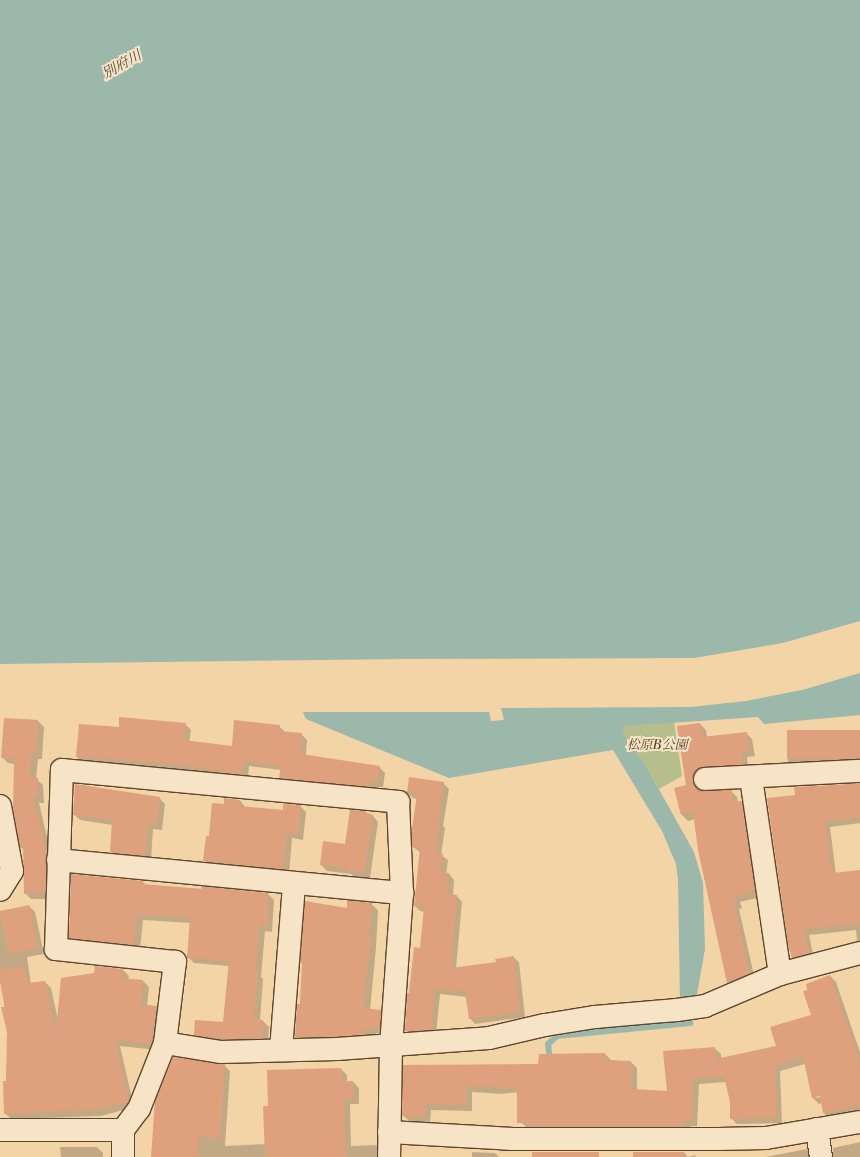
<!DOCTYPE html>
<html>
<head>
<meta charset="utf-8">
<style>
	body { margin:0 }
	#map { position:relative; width:860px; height:1157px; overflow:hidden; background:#f3d4a7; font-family:"Libre Bodoni","Noto Serif JP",serif }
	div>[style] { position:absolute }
	.green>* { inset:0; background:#b5be8c }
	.water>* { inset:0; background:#9bb8ab }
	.shadow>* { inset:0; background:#0003 }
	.stream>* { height:6px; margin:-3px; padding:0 3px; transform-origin:3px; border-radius:3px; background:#9bb8ab }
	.building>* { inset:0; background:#dea07d; transform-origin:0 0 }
	.roads { filter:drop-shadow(1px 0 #5d462d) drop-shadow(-1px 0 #5d462d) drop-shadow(0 1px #5d462d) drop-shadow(0 -1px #5d462d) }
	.minor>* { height:22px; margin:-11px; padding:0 11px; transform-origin:11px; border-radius:11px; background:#f7e3c6 }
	span { translate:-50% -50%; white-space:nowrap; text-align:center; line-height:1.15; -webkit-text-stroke:4px #f7e3c6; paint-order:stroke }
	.park-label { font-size:13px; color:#54492d; font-style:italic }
	.water-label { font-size:14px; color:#524f3e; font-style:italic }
</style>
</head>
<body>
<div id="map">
	<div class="green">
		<i style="clip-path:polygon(674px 722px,682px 776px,659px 789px,647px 768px,621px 733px,625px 726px)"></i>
	</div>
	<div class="water">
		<i style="clip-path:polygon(0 0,860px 0,860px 621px,783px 643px,694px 658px,403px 659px,0 664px)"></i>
		<i style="clip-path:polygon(860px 673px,860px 715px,764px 724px,758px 717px,625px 726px,622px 733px,647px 768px,694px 852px,703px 883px,705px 949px,696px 1000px,680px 1003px,678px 880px,676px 864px,662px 831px,613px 750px,449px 778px,306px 719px,303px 712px,489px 712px,491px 721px,504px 720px,501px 708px,691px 707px,746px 701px,802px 690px)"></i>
	</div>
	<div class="shadow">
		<i style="clip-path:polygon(5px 719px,38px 721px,44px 727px,42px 759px,38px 759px,36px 779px,43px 785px,44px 803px,39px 803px,52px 859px,51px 899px,31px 899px,25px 893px,24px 850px,21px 847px,15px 764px,8px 763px,2px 757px)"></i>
		<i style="clip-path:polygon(185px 724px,191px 730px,189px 742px,233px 747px,279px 726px,285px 732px,301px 734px,307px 740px,306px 756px,379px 767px,385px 773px,383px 787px,376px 787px,375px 792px,286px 783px,280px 778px,281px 770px,249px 766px,248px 780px,187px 771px,83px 762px,77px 757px,119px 728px)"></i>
		<i style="clip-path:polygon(700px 724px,706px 730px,707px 738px,746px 733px,752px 739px,755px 756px,747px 757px,748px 770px,698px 786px,700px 791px,731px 791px,737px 797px,738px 802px,741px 802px,747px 808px,761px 897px,740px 902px,742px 908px,739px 909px,755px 980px,734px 988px,728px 982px,695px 819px,688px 821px,682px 815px)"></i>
		<i style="clip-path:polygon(860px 730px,860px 764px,794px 768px,788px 762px,788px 732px)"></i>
		<i style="clip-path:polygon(443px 783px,449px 789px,443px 826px,445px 828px,441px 855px,448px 860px,446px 874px,449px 874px,454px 880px,453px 896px,457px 896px,462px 902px,456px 968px,497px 963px,513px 957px,519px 962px,525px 1017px,475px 1024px,470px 1018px,467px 997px,440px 994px,436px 1035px,411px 1036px,406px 1030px,410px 994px,421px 949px,425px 912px,420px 911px,415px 906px,421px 853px,413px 847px,417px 799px,413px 798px,408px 793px)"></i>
		<i style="clip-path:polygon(860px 783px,860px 823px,830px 827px,836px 874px,860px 871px,860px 943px,857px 941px,856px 930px,809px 935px,814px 959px,798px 963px,793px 957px,796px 788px)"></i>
		<i style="clip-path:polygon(159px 798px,165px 804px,162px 830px,153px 829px,151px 861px,117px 858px,111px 852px,113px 825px,80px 820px,74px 814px)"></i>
		<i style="clip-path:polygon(240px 800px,245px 807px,283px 812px,300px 806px,306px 812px,303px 840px,292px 838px,289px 874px,210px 867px,205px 861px,210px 837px,225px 805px)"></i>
		<i style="clip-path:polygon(365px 812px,372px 815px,378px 822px,370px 878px,354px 877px,351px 874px,327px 871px,321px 865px,346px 845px)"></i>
		<i style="clip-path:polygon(143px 882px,146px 885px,268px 894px,274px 900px,272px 932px,265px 931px,261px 977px,263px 979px,260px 1021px,263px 1021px,269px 1027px,268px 1044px,201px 1041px,195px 1035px,224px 1023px,229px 966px,194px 963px,188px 957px,191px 923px,143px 920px,140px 950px,76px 943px,70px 937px)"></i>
		<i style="clip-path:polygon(371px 904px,378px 910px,376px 948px,370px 1010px,381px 1011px,387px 1018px,385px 1034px,376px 1033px,376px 1037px,302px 1043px,296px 1037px,300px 1005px,303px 965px,301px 963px,348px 909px)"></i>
		<i style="clip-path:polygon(29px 906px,35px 912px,44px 954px,27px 957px,31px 984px,45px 982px,51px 988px,58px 1020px,123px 970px,129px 976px,128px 980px,143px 981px,149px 987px,147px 1006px,157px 1007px,162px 1013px,157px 1050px,120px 1046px,134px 1107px,101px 1116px,11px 1119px,5px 1113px,8px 1032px,0 976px,0 911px)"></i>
		<i style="clip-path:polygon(evenodd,830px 976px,836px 982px,860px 1052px,860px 1116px,830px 1119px,824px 1113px,822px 1103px,819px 1104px,812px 1097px,805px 1064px,780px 1071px,782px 1123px,737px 1124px,731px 1118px,731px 1102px,726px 1082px,699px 1084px,697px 1126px,691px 1126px,691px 1132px,528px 1129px,522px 1123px,520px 1092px,502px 1094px,472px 1092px,472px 1111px,431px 1110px,430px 1123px,409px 1121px,403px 1115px,404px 1066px,539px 1065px,605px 1054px,611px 1060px,631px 1062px,637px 1068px,637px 1090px,668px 1092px,714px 1048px,721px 1054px,721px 1059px,777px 1046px,813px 1016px,830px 976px,824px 1094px,825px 1096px,816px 1098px,816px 1096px,824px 1094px)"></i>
		<i style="clip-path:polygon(224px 1065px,230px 1071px,225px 1146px,266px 1144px,269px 1107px,341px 1069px,347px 1075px,347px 1082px,353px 1082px,359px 1088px,359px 1104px,350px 1104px,351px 1146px,376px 1145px,382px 1151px,382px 1157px,152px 1157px)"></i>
		<i style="clip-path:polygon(860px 1142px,860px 1157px,833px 1157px,833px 1148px)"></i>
		<i style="clip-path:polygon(60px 1147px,97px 1147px,103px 1153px,103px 1157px,28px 1157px,61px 1157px)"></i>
		<i style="clip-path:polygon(807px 1149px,813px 1157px,765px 1157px)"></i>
		<i style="clip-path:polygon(472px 1152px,495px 1153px,499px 1157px,472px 1157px)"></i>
		<i style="clip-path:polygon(684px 1152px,688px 1157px,695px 1155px,696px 1157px,635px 1157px)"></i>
	</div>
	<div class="stream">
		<i style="left:550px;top:1062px;width:18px;rotate:-96deg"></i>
		<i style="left:548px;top:1044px;width:12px;rotate:-42deg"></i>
		<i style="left:557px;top:1036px;width:134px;rotate:-5.6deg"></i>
	</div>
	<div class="building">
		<i style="clip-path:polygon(119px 717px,186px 723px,184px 740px,232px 746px,234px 720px,280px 725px,279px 731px,302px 733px,301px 754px,380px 766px,377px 782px,370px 781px,370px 787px,279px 778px,281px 766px,244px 761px,242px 775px,181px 765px,76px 757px,79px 724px,119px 727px)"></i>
		<i style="clip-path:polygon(4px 718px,38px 720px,36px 754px,32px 753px,29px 777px,38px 778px,38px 797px,33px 797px,47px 852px,45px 893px,24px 894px,23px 847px,20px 848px,13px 809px,14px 759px,1px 758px)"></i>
		<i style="clip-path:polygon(700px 723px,702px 737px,747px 732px,749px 750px,741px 751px,743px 765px,704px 767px,699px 768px,694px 773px,693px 779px,694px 785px,700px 790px,732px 790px,733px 802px,742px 801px,755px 891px,735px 896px,736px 902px,734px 903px,749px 974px,727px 983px,698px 850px,693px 812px,681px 815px,674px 788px,686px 785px,677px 726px)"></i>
		<i style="left:860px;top:730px;width:29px;height:73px;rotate:90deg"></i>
		<i style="clip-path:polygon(409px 777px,444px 782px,438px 821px,440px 822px,436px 853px,443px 854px,440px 872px,449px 873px,447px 894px,457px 895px,451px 968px,496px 962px,495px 959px,514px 956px,520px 1012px,469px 1019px,465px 992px,435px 989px,431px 1030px,405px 1031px,407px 993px,409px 993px,414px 947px,420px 948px,424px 907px,414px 906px,420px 848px,412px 847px,412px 828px,417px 795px,407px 793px)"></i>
		<i style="clip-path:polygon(75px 784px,160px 797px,156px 825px,148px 823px,145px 856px,110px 852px,112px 820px,73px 815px)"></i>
		<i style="clip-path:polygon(860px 784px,860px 817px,825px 821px,832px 873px,860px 870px,860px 923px,804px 930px,809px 954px,792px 958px,788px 944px,767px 798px,795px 795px,794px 787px)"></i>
		<i style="clip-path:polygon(224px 798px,240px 800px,239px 806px,283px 810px,283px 804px,301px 805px,298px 835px,287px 833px,283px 869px,203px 861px,206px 836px,209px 836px,212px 803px,224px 804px)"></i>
		<i style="clip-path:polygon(350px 810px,366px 811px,365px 813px,373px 815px,364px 873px,347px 872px,347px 868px,320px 865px,323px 841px,345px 844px)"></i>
		<i style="clip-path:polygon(71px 874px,143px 881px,143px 884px,201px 889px,201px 886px,268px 893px,267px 926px,259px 926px,256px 972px,258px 972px,254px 1019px,263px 1020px,263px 1038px,222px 1039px,194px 1035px,195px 1020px,223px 1022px,229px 961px,187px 958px,190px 917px,137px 914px,134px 945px,69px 938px)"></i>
		<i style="clip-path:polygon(347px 900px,372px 903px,369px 940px,371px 941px,363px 1008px,381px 1010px,380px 1028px,370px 1027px,370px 1031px,363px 1031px,363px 1035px,295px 1038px,297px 1004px,300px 1004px,302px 963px,300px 963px,305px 901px,347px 908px)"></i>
		<i style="left:29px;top:905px;width:44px;height:30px;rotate:78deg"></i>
		<i style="clip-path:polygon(24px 966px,27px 983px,45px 981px,56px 1032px,61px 978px,94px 973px,95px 966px,123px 969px,122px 978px,143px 980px,141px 1004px,157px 1006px,151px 1044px,115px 1040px,129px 1099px,128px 1102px,94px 1110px,4px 1114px,3px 1081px,6px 1081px,7px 1032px,1px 1007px,5px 1007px,0 982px,0 970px)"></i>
		<i style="clip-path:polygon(830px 975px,857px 1053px,860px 1070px,860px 1106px,823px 1113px,820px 1096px,812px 1098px,803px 1057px,775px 1065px,776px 1118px,730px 1119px,730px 1102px,724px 1076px,693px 1078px,692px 1121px,685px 1120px,685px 1126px,530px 1126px,530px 1123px,517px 1123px,517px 1089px,466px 1086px,466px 1105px,426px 1104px,425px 1117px,402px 1116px,403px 1065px,538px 1064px,539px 1054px,605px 1053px,605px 1060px,631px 1061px,631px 1089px,667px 1091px,663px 1051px,715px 1047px,716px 1059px,776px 1046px,770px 1027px,811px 1015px,803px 991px,807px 990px,806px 984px)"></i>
		<i style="clip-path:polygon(173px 1057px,225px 1064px,220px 1139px,198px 1137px,199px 1157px,151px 1157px,155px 1101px)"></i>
		<i style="clip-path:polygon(341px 1068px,342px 1081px,353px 1081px,354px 1099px,344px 1099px,346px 1157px,265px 1157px,263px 1106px,268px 1106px,267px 1070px)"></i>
		<i style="left:532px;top:1152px;width:67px;height:5px"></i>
		<i style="left:633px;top:1152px;width:51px;height:5px"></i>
	</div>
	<div class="roads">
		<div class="minor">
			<i style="left:751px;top:778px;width:198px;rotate:81.6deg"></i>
			<i style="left:705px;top:779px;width:155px;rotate:-3deg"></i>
			<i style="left:0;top:806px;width:66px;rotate:79.5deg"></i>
			<i style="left:12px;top:871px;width:22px;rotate:122deg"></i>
			<i style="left:58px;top:860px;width:346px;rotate:5.5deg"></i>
			<i style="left:165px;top:1043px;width:57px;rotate:9.1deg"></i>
			<i style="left:221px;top:1052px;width:116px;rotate:-1.5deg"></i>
			<i style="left:337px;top:1049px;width:152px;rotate:-4.1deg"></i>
			<i style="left:489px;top:1038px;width:57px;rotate:-13.1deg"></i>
			<i style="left:545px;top:1025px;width:51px;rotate:-9.1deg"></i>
			<i style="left:595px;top:1017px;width:82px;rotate:-4.9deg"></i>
			<i style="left:677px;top:1010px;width:28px;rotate:-8deg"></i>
			<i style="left:705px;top:1006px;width:82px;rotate:-23.1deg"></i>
			<i style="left:780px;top:974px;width:83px;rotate:-14.7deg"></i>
			<i style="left:281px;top:1050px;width:167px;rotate:-85.5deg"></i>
			<i style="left:817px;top:1129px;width:28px;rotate:82deg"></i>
			<i style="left:0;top:1130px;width:123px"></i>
			<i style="left:389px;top:1132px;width:124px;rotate:3.2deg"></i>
			<i style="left:513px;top:1139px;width:205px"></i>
			<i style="left:718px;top:1139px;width:48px;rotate:-1.2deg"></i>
			<i style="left:766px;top:1138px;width:95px;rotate:-9.7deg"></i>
			<i style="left:123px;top:1157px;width:27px;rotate:-90deg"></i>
			<i style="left:123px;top:1130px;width:26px;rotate:-53deg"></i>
			<i style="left:139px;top:1109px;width:71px;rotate:-68.5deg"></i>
			<i style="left:165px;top:1043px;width:82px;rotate:-83deg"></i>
			<i style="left:175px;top:962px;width:120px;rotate:-173.8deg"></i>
			<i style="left:56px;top:949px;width:179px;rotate:-88.1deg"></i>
			<i style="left:62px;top:770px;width:338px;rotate:5.4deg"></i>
			<i style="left:398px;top:802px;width:91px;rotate:87.5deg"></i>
			<i style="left:402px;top:893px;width:153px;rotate:94.1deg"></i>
			<i style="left:391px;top:1046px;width:111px;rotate:91deg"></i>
		</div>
	</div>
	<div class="park-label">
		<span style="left:657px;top:745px">松原B公園</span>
	</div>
	<div class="water-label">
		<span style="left:122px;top:65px;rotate:-29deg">別府川</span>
	</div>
</div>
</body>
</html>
